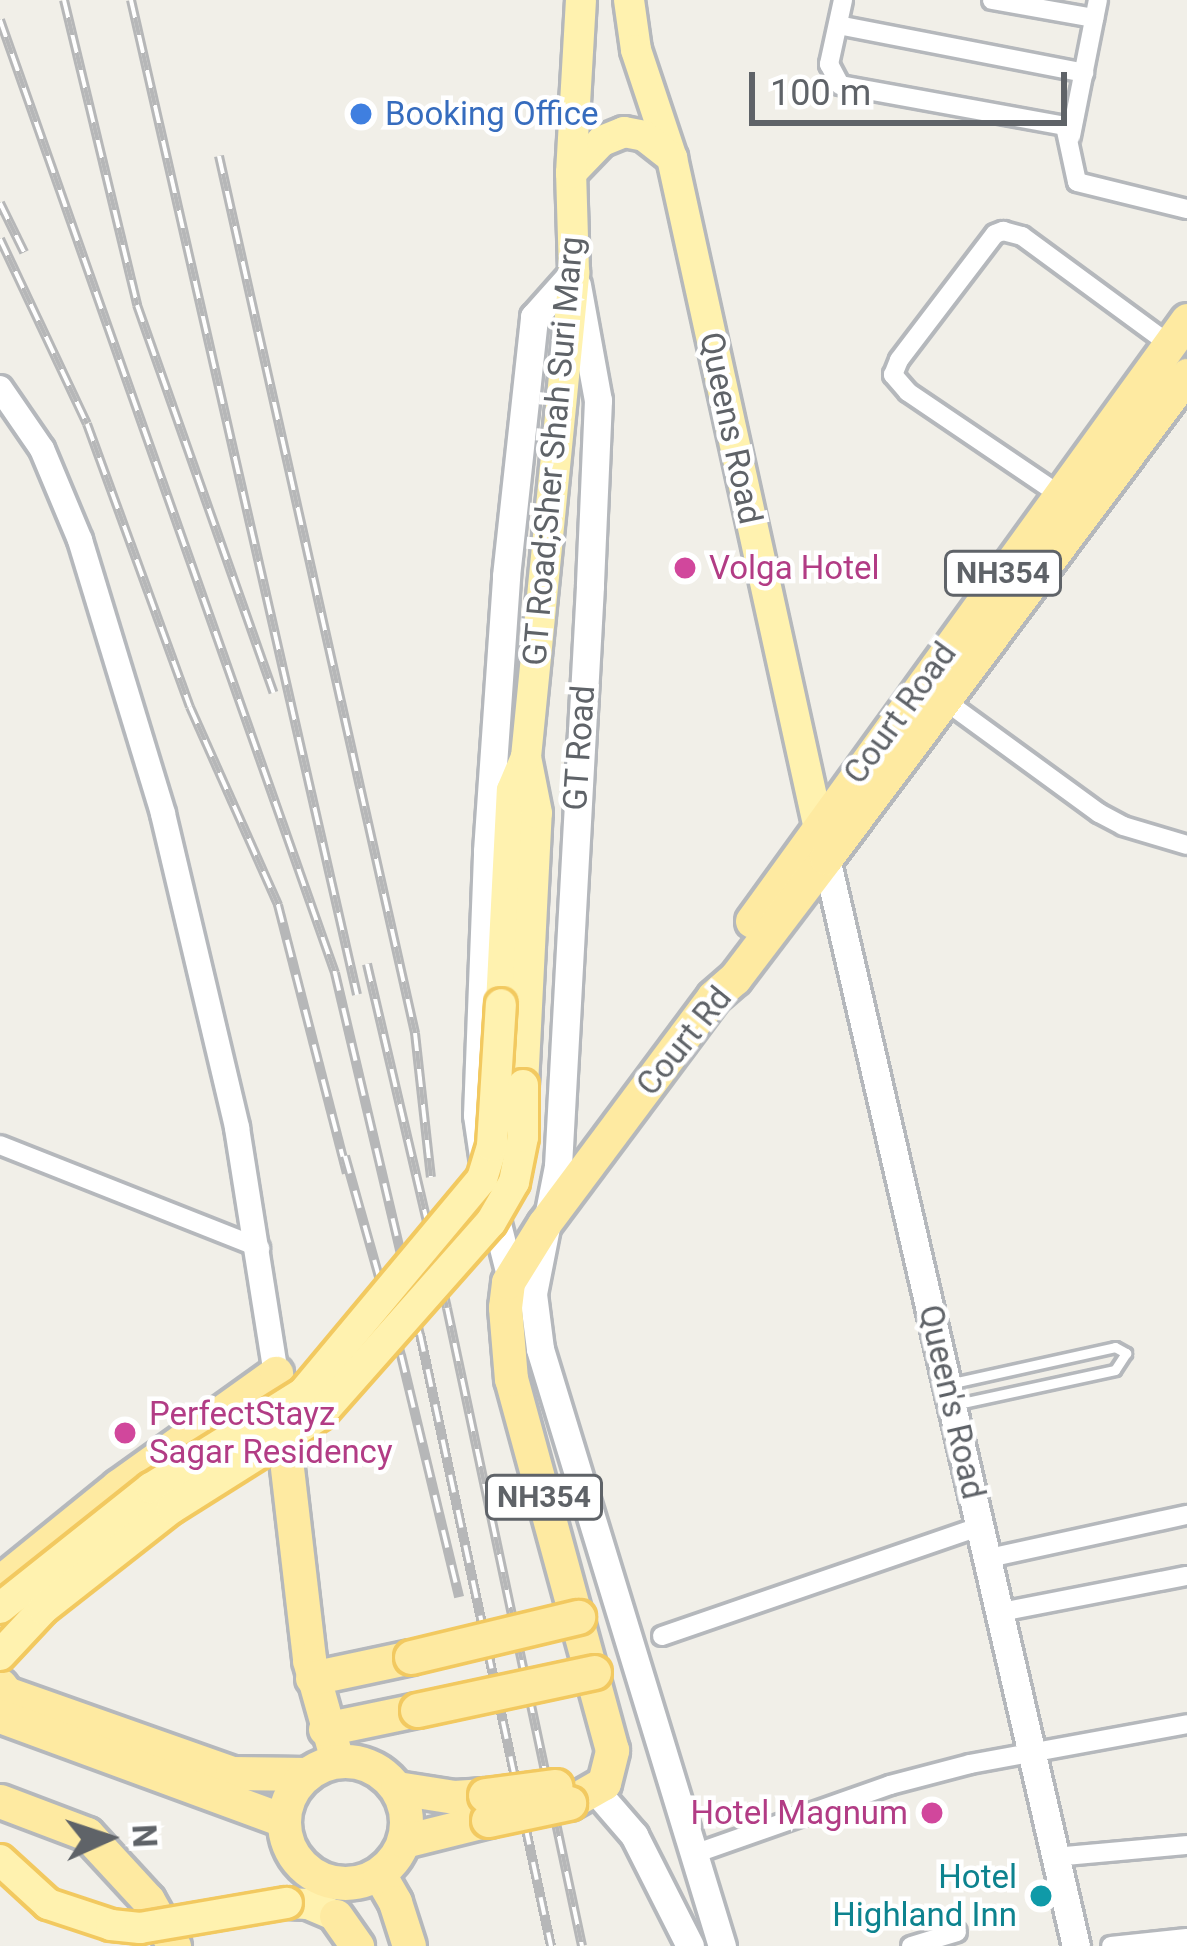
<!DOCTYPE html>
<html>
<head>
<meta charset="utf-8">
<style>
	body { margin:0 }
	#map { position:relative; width:1187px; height:1946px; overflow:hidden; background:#f1efe8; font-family:Roboto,sans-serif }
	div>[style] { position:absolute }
	.roads { filter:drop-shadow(3px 0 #b5b8bc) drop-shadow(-3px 0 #b5b8bc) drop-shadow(0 3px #b5b8bc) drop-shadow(0 -3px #b5b8bc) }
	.service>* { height:9px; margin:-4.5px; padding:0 4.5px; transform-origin:4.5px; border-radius:4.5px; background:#fff }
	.minor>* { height:18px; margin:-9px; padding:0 9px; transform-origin:9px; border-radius:9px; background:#fff }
	.tertiary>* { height:24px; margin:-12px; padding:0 12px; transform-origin:12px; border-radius:12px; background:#fff }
	.secondary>* { height:27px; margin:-13.5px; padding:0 13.5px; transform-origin:13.5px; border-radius:13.5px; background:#fff }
	.primary>* { height:30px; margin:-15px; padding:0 15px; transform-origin:15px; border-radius:15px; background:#fff2af }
	.trunk>* { height:33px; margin:-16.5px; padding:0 16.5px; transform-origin:16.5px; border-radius:16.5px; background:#feeaa1 }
	.trunk>.ring { margin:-16.5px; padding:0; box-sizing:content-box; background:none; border:33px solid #feeaa1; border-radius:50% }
	.rail>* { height:10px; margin-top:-5px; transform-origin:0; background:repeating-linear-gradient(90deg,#fff 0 18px,#b6b7b8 0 36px); box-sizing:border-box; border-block:3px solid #b6b7b8 }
	.bridges { filter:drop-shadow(3px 0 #f2c960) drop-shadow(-3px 0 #f2c960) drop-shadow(0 3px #f2c960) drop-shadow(0 -3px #f2c960) }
	.primary-bridge>* { height:30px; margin:-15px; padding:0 15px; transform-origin:15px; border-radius:15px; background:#fff2af }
	.trunk-bridge>* { height:33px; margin:-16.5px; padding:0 16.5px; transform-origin:16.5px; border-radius:16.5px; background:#feeaa1 }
	.dots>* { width:33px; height:33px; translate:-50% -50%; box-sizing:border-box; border:6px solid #fff; border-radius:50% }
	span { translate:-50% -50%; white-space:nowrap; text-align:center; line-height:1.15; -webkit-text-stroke:9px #fff; paint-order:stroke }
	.shield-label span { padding:3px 9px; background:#fff; border:3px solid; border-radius:9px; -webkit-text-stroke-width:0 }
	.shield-label { font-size:30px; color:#5f6368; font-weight:700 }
	.shop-label { font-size:33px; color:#366cbe }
	.left { translate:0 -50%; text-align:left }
	.street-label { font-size:33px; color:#5f6368 }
	.hotel-label { font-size:33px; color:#b23c85 }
	.right { translate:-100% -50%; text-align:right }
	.culture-label { font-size:33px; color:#0d838f }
	.north { position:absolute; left:48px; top:1778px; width:120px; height:120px; -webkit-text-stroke:9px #fff; paint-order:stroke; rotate:87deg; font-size:33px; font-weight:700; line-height:48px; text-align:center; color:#5f6368 }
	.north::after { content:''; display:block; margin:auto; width:42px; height:54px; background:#5f6368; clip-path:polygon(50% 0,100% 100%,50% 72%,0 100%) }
	.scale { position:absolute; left:749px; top:72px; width:318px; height:54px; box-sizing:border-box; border:6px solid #5f6368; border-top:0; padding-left:15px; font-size:36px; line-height:42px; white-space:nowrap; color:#5f6368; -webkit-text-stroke:9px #fff; paint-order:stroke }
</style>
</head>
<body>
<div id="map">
	<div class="roads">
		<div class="service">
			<i style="left:953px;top:1383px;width:166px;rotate:-12.5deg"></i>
			<i style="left:1115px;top:1347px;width:13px;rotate:29deg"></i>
			<i style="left:1126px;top:1353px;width:20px;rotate:123deg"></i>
			<i style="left:1115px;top:1370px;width:161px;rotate:167.8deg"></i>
		</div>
		<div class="minor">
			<i style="left:843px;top:0;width:66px;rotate:102.3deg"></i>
			<i style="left:829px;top:64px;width:24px;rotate:62deg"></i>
			<i style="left:840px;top:85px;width:229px;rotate:10.3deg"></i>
			<i style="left:1065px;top:126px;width:57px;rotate:77.9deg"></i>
			<i style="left:1077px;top:182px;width:113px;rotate:13.8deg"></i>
			<i style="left:992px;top:0;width:104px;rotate:10deg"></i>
			<i style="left:838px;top:25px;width:251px;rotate:11deg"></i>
			<i style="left:1071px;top:136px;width:139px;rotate:-78.8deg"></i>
			<i style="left:1060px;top:495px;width:184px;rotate:-145.9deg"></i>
			<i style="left:908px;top:392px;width:23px;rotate:-131deg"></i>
			<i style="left:893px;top:375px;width:16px;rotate:-68deg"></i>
			<i style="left:899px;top:360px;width:158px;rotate:-52.7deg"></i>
			<i style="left:995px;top:234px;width:9px;rotate:-21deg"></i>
			<i style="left:1003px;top:231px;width:20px;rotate:15deg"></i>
			<i style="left:1022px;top:236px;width:182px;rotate:36.3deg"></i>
			<i style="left:944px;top:700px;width:192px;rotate:36.1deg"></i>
			<i style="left:1099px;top:813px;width:27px;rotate:28deg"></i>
			<i style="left:1123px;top:826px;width:67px;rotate:16.5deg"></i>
			<i style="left:0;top:1145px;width:280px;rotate:21.6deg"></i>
			<i style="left:989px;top:1558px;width:203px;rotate:-12.3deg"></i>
			<i style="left:1001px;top:1612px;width:189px;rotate:-11deg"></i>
			<i style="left:662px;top:1636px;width:337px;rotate:-19deg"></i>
			<i style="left:694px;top:1854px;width:208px;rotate:-19.4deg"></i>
			<i style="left:890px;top:1785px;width:83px;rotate:-14.7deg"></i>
			<i style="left:970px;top:1764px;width:221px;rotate:-10.4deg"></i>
			<i style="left:1055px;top:1857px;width:133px;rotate:-5.2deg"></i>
			<i style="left:911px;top:1946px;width:48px;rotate:-16.9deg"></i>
			<i style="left:1111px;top:1946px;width:76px;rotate:-6deg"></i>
		</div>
		<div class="tertiary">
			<i style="left:0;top:388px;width:74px;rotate:55.5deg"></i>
			<i style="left:42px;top:449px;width:99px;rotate:67.3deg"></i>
			<i style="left:80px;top:540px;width:286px;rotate:73.1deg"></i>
			<i style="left:163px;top:814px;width:323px;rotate:76.7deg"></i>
			<i style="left:237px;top:1128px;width:248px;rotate:81deg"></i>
		</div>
		<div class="secondary">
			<i style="left:577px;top:285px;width:117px;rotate:79.7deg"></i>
			<i style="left:598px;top:400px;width:186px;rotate:92.5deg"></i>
			<i style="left:590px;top:586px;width:581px;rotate:93.16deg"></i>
			<i style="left:558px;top:1166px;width:130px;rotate:101.1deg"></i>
			<i style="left:533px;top:1294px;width:55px;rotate:82.7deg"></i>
			<i style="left:540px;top:1349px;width:624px;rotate:73.05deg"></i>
			<i style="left:826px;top:858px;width:1116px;rotate:77.06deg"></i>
			<i style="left:483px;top:1156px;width:41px;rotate:-98.3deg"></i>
			<i style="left:477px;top:1115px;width:264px;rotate:-87.8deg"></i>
			<i style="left:487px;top:851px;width:276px;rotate:-86deg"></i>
			<i style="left:506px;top:576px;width:261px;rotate:-83.8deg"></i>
			<i style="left:534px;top:317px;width:60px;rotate:-48.4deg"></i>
			<i style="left:491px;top:1200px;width:81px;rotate:75.8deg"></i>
			<i style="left:595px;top:1790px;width:60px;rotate:49.1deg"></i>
			<i style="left:634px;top:1835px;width:124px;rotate:63.2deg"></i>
		</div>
		<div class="primary">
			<i style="left:629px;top:0;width:50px;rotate:82deg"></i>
			<i style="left:636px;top:50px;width:114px;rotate:71.6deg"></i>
			<i style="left:672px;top:158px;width:705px;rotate:77.64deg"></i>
			<i style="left:571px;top:173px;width:45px;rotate:-45.9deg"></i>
			<i style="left:602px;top:141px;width:24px;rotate:-22deg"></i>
			<i style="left:624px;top:132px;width:20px;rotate:11deg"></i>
			<i style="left:644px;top:136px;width:36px;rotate:38deg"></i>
			<i style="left:501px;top:1004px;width:214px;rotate:-87.1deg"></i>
			<i style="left:512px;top:790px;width:36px;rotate:-67deg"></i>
			<i style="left:523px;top:1085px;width:272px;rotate:-87.1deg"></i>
			<i style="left:537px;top:813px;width:57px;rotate:-101.1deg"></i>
			<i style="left:526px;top:757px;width:487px;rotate:-84.3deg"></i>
			<i style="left:574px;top:272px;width:99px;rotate:-91.7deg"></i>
			<i style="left:571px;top:173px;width:173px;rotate:-86.7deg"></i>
			<i style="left:287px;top:1903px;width:21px;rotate:3deg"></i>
			<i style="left:308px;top:1904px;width:30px;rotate:23deg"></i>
		</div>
		<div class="trunk">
			<i style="left:752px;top:921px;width:742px;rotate:-54.1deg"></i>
			<i style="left:0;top:1582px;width:152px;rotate:-39.1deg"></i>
			<i style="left:118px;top:1486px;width:194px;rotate:-35.6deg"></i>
			<i style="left:276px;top:1373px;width:289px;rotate:83.4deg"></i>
			<i style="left:309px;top:1660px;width:104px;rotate:74.4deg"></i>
			<i style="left:312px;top:1678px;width:101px;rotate:-12deg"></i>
			<i style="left:0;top:1685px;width:10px;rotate:53deg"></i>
			<i style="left:6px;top:1693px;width:240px;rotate:19.5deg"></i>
			<i style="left:232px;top:1773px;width:75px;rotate:0.8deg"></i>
			<i style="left:0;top:1716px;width:302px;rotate:20.2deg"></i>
			<i style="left:325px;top:1729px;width:94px;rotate:-11.7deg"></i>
			<i class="ring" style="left:284px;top:1761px;width:89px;height:89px"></i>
			<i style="left:397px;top:1788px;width:58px;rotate:9deg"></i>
			<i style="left:454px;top:1797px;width:31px;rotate:-4deg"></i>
			<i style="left:0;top:1801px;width:93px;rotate:20.8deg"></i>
			<i style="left:87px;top:1834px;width:90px;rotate:47.3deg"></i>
			<i style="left:148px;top:1900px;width:53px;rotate:60.5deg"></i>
			<i style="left:569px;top:1803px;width:40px;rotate:-29.7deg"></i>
			<i style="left:604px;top:1783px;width:34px;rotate:-76deg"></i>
			<i style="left:612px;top:1750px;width:385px;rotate:-105.2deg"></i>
			<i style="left:511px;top:1379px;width:72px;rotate:-94.8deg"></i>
			<i style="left:505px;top:1307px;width:25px;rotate:-83deg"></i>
			<i style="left:508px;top:1282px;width:68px;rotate:-58.2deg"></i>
			<i style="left:544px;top:1224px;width:283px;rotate:-53.3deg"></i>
			<i style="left:713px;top:997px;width:29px;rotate:-41deg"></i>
			<i style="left:735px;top:978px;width:151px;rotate:-52.8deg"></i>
			<i style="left:826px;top:858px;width:603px;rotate:-53.23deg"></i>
			<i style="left:404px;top:1841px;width:87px;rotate:-14deg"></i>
			<i style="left:379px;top:1874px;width:32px;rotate:60deg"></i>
			<i style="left:395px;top:1902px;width:46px;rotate:72.3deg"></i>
			<i style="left:336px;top:1916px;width:37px;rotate:55deg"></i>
		</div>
	</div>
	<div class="rail">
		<i style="left:64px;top:0;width:314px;rotate:76.5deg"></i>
		<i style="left:137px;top:305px;width:411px;rotate:70.6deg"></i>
		<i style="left:131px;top:0;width:1020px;rotate:77.2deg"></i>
		<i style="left:0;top:20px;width:1010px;rotate:70.63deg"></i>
		<i style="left:335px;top:973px;width:371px;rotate:76.8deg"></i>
		<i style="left:420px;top:1334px;width:626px;rotate:77.92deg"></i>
		<i style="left:219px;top:156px;width:899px;rotate:77.4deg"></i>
		<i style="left:415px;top:1033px;width:145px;rotate:83.7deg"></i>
		<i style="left:0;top:203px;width:55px;rotate:63.9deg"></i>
		<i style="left:0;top:239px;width:204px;rotate:64.8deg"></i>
		<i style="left:87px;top:424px;width:301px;rotate:70deg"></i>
		<i style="left:190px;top:707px;width:217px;rotate:66deg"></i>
		<i style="left:278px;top:905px;width:277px;rotate:75.6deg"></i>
		<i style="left:367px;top:964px;width:353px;rotate:76.9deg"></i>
		<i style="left:447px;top:1308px;width:652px;rotate:78.05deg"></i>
		<i style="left:345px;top:1156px;width:207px;rotate:74.3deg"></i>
		<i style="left:401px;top:1355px;width:249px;rotate:76.5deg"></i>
	</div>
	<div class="bridges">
		<div class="primary-bridge">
			<i style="left:0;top:1608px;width:193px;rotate:-38.5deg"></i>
			<i style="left:151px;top:1488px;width:179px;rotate:-32deg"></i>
			<i style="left:303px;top:1393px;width:279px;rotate:-50.1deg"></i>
			<i style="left:482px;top:1179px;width:34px;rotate:-73deg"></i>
			<i style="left:492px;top:1146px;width:142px;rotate:-86.4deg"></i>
			<i style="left:0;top:1655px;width:63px;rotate:-46.9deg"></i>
			<i style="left:43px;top:1609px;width:164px;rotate:-38.1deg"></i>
			<i style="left:172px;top:1508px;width:176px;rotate:-32.2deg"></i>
			<i style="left:321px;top:1414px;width:256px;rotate:-48.5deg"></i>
			<i style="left:491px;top:1222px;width:46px;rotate:-60.1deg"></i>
			<i style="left:514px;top:1182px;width:46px;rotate:-78.7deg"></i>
			<i style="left:523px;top:1137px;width:52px;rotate:-90deg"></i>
			<i style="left:0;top:1860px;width:65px;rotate:42.5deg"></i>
			<i style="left:48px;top:1904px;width:66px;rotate:18.4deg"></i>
			<i style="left:111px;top:1925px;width:29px;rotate:6deg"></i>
			<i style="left:140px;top:1928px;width:149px;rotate:-9.7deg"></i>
		</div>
		<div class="trunk-bridge">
			<i style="left:411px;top:1657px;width:172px;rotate:-13.5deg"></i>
			<i style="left:417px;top:1710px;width:181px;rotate:-12.1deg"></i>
			<i style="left:485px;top:1795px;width:71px;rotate:-7.3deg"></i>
			<i style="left:488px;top:1820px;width:83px;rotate:-11.9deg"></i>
		</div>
	</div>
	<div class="dots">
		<i style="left:361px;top:114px;background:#3f7fe0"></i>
		<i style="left:685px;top:568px;background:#d1479c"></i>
		<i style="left:125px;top:1433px;background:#d1479c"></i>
		<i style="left:932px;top:1813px;background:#d1479c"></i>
		<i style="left:1041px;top:1896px;background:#0f9aa8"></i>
	</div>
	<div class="shield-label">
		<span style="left:1003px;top:573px">NH354</span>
		<span style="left:544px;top:1497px">NH354</span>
	</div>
	<div class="shop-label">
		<span class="left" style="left:385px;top:114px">Booking Office</span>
	</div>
	<div class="street-label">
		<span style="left:731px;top:428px;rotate:78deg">Queens Road</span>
		<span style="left:553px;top:451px;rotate:-85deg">GT Road;Sher Shah Suri Marg</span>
		<span style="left:900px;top:713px;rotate:-54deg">Court Road</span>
		<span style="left:579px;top:748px;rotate:-86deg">GT Road</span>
		<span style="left:684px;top:1041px;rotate:-51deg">Court Rd</span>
		<span style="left:952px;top:1402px;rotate:77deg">Queen's Road</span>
	</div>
	<div class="hotel-label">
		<span class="left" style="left:709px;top:568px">Volga Hotel</span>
		<span class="left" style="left:149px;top:1433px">PerfectStayz<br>Sagar Residency</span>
		<span class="right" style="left:908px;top:1813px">Hotel Magnum</span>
	</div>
	<div class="culture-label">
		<span class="right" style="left:1017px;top:1896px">Hotel<br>Highland Inn</span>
	</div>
	<div class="north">N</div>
	<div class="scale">100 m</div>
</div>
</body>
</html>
